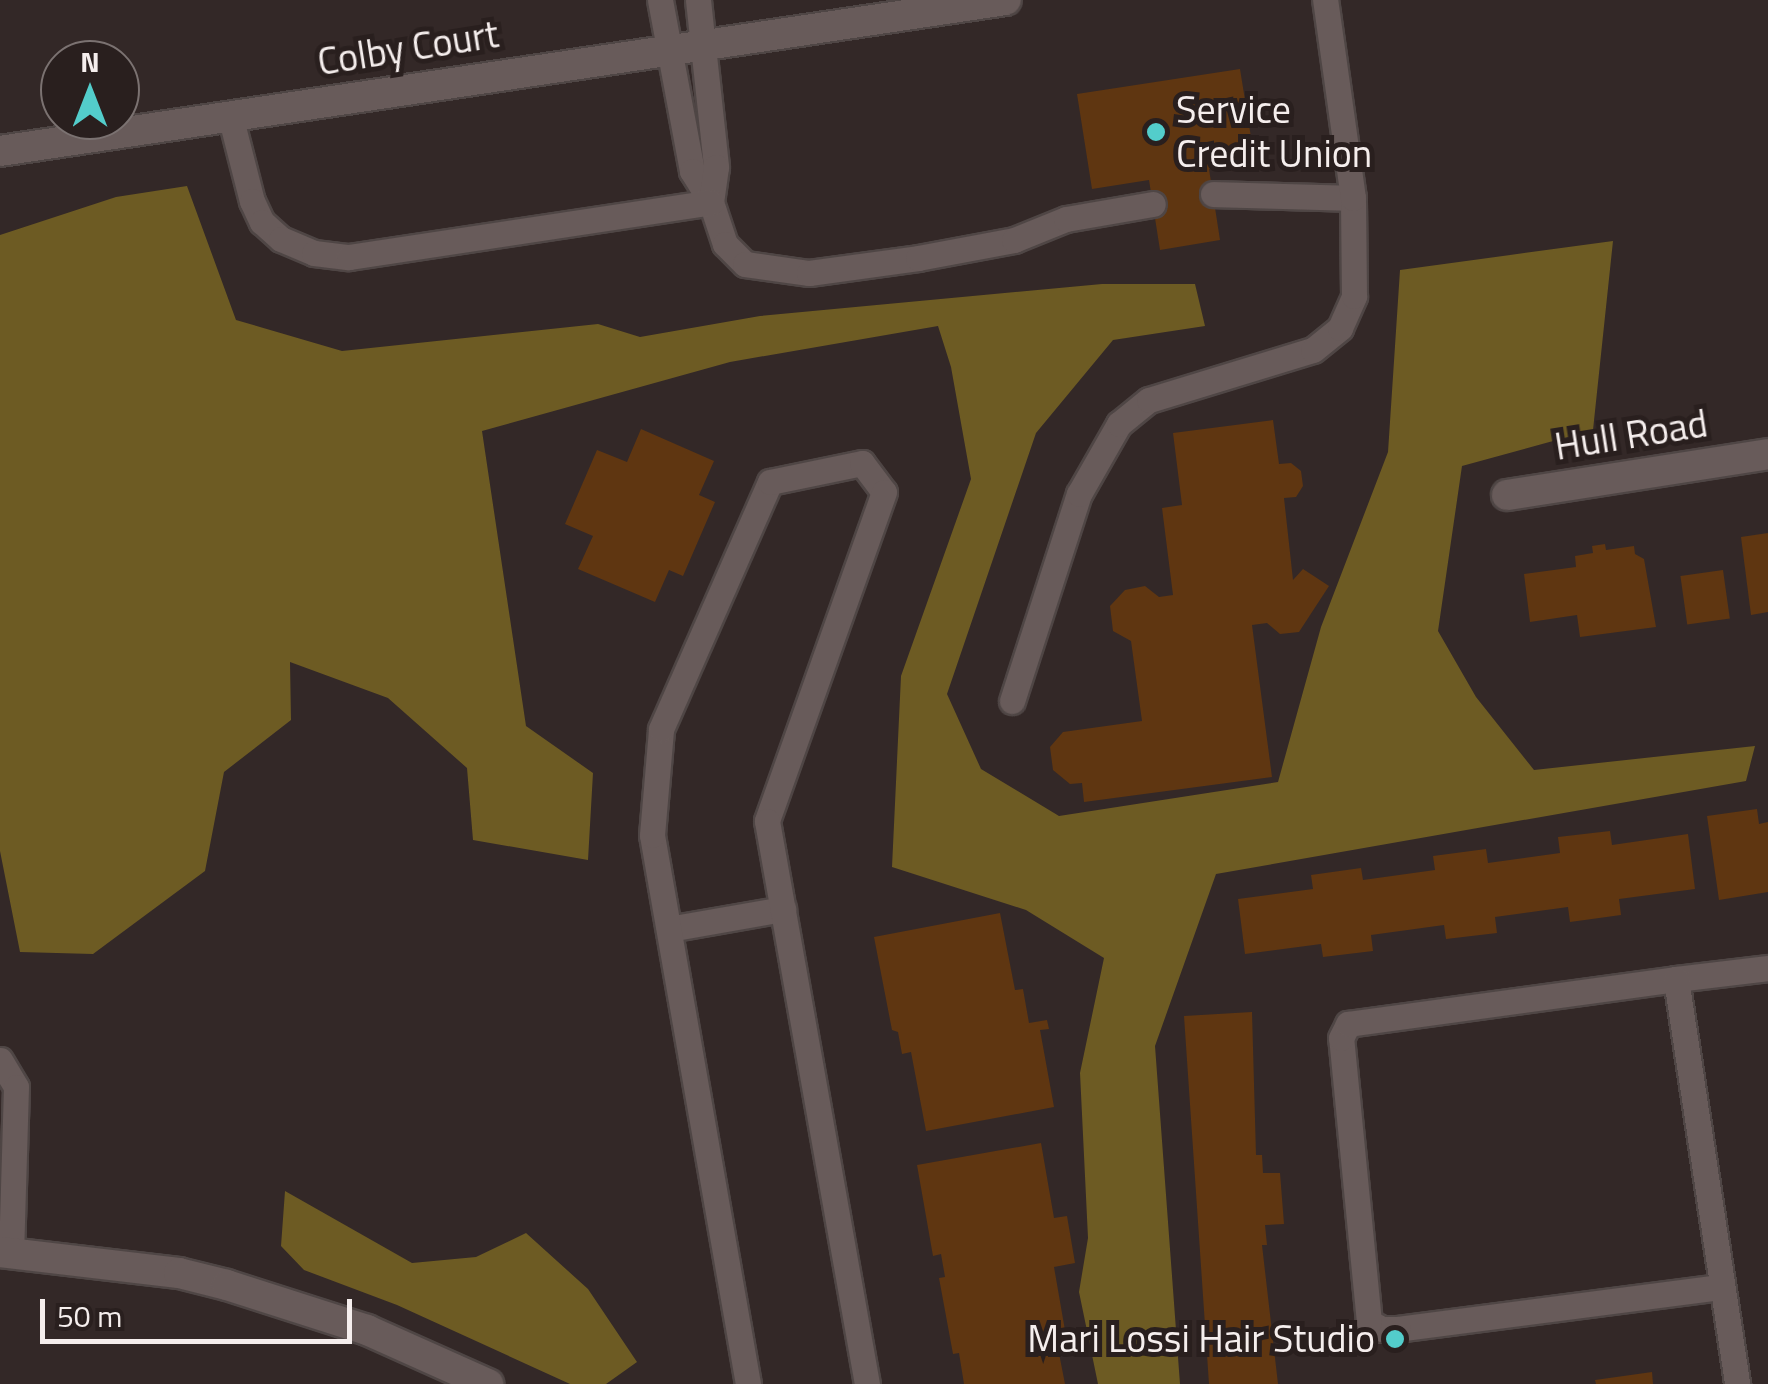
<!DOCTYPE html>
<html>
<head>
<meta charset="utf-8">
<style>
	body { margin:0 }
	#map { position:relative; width:1768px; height:1384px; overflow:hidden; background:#332827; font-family:"Titillium Web",sans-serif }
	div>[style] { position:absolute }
	.forest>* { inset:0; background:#6d5b23 }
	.building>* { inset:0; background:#5f3611; transform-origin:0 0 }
	.roads { filter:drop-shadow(2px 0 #4f4645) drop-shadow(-2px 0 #4f4645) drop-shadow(0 2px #4f4645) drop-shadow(0 -2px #4f4645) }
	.service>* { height:25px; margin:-12.5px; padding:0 12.5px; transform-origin:12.5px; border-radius:12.5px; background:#685b5a }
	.minor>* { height:30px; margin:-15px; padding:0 15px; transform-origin:15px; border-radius:15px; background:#685b5a }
	.dots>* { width:28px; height:28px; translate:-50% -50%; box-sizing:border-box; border:5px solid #291f1e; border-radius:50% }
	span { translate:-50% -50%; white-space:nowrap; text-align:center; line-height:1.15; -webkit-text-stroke:10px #291f1e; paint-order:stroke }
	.street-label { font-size:38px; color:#f5eeed }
	.poi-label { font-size:38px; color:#f5eeed }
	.left { translate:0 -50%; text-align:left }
	.right { translate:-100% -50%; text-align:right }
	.north { position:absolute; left:40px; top:40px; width:100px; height:100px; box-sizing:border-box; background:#291f1e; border:2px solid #7b7271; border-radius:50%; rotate:0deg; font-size:28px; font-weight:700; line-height:40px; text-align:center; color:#f5eeed }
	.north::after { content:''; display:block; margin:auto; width:35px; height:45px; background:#53cdcb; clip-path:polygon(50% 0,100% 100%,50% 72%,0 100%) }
	.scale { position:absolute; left:40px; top:1299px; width:312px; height:45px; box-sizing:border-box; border:5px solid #f5eeed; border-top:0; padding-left:12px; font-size:30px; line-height:35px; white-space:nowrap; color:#f5eeed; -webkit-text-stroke:8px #291f1e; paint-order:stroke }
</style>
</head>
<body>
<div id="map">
	<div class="forest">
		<i style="clip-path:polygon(187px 186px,236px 320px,342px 351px,598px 324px,640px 337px,760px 316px,1102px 284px,1195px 284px,1205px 326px,1113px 340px,1036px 433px,947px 694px,981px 769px,1059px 816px,1278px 782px,1321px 627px,1388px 452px,1400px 270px,1613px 241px,1593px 430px,1462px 466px,1438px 631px,1476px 697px,1534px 770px,1755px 746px,1746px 781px,1216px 874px,1155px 1046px,1180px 1384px,1098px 1384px,1079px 1292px,1088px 1238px,1080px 1073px,1104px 958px,1026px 910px,892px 867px,901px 676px,971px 479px,951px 367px,938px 326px,730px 362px,482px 431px,526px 726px,593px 773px,588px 860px,473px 840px,467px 768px,388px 698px,290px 662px,291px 720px,224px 772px,205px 871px,93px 954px,20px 952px,0 851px,0 235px,116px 197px)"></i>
		<i style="clip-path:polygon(285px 1191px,412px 1263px,476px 1257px,526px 1233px,588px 1289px,637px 1362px,606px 1384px,570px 1384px,397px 1305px,304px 1270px,281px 1246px)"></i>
	</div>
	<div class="building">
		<i style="clip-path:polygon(1240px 69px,1255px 162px,1209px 169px,1220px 240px,1160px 250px,1149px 180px,1092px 189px,1077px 94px)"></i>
		<i style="clip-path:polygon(1273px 420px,1279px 464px,1291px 463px,1301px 471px,1303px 486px,1296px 497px,1284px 498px,1293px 580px,1303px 569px,1329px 586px,1299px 632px,1280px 634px,1267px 623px,1252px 625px,1272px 777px,1084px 802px,1082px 783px,1070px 784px,1053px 770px,1050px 747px,1063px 732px,1142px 721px,1131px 641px,1113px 631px,1110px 606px,1125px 590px,1145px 586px,1159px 597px,1173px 595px,1162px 508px,1182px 505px,1173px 433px)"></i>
		<i style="clip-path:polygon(641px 429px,714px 461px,699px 495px,715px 502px,683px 576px,669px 570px,655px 602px,578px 569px,593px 536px,565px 524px,597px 450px,627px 462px)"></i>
		<i style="clip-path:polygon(1768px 533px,1768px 612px,1751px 615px,1741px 537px)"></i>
		<i style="clip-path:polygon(1605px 544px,1606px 550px,1634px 546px,1635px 554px,1644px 559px,1656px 627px,1580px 637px,1577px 615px,1530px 622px,1524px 574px,1576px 567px,1575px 556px,1593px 553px,1592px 546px)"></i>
		<i style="left:1723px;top:570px;width:49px;height:43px;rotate:82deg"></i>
		<i style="clip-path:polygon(1757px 809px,1759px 824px,1768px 822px,1768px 892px,1719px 900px,1707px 816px)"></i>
		<i style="clip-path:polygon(1610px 831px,1612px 845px,1688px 834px,1695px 889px,1619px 899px,1621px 915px,1570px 922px,1568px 907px,1495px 917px,1497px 933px,1446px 939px,1444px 925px,1371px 935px,1373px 951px,1323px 957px,1321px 944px,1245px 954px,1238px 899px,1313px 889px,1311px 875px,1361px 868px,1363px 880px,1435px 870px,1433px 856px,1486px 849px,1488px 863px,1560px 853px,1558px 837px)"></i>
		<i style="clip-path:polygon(1000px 913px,1015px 990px,1023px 989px,1029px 1023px,1047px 1020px,1049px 1029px,1040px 1030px,1054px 1107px,926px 1131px,911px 1052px,902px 1054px,898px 1032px,892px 1030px,874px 937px)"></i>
		<i style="clip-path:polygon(1252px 1012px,1256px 1155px,1262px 1155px,1263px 1173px,1280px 1173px,1284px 1224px,1265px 1225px,1267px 1245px,1262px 1245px,1278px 1384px,1209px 1384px,1184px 1016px)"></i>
		<i style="clip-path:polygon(1041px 1143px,1054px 1218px,1067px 1216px,1075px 1263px,1054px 1267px,1066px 1336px,1056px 1338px,1065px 1384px,964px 1384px,959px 1353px,953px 1354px,939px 1278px,945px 1277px,941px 1254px,933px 1256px,917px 1165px)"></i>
		<i style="clip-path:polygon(1652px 1372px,1653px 1384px,1596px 1384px,1595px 1380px)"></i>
	</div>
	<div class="roads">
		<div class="service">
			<i style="left:660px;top:0;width:174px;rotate:79.4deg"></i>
			<i style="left:692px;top:171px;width:36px;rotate:58deg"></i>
			<i style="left:711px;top:202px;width:44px;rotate:71.6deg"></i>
			<i style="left:725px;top:244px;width:28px;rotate:45deg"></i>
			<i style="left:745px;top:264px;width:65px;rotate:8deg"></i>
			<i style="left:809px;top:273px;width:110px;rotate:-7.8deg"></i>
			<i style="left:918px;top:258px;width:98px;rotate:-10.6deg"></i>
			<i style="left:1014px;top:240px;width:56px;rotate:-22deg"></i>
			<i style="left:1066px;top:219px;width:88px;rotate:-9.8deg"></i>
			<i style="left:698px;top:0;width:168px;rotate:83.8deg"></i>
			<i style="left:716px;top:167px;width:35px;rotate:98deg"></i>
			<i style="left:230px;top:115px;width:89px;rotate:75.7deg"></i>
			<i style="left:252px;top:201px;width:23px;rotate:65deg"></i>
			<i style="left:262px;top:222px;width:25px;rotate:42deg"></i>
			<i style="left:281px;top:239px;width:36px;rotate:23deg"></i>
			<i style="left:314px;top:253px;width:35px;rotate:7deg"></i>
			<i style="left:349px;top:257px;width:366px;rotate:-8.6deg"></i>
			<i style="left:1213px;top:194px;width:140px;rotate:1.6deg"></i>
			<i style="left:1012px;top:701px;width:218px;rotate:-72.1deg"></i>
			<i style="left:1079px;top:494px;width:81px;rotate:-60.3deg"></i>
			<i style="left:1119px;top:424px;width:38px;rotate:-39deg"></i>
			<i style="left:1149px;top:400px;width:171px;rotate:-17deg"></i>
			<i style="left:1313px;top:350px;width:35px;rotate:-39deg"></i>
			<i style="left:1340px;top:328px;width:35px;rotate:-66deg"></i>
			<i style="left:1354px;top:296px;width:98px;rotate:-90.6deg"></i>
			<i style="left:1353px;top:198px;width:200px;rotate:-98deg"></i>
			<i style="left:669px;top:929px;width:116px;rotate:-10deg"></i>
			<i style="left:1676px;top:979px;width:93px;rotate:-6.8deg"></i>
			<i style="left:0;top:1060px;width:31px;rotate:59deg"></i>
			<i style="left:16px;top:1087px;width:165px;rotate:91.7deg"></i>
			<i style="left:1720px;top:1287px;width:325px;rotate:172.6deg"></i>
			<i style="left:1398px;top:1329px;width:16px;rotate:180deg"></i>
			<i style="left:1382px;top:1329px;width:15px;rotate:-152deg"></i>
			<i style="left:1369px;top:1322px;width:285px;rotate:-95.6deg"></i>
			<i style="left:1341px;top:1038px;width:16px;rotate:-63deg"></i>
			<i style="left:1348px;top:1024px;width:331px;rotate:-7.8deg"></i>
			<i style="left:1676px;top:979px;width:410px;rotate:81.4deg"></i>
			<i style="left:748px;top:1384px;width:557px;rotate:-99.92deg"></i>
			<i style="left:652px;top:835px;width:106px;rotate:-85.1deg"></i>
			<i style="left:661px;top:729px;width:270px;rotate:-66.2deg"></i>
			<i style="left:770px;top:482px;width:94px;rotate:-11.7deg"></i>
			<i style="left:862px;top:463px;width:36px;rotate:53deg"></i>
			<i style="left:884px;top:492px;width:349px;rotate:109.6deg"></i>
			<i style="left:767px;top:821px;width:572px;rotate:79.93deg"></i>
		</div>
		<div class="minor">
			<i style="left:0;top:151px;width:1017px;rotate:-8.54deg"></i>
			<i style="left:1507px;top:495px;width:264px;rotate:-8.9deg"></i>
			<i style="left:0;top:1252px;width:180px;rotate:6.7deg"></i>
			<i style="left:179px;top:1273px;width:49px;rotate:14deg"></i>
			<i style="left:227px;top:1285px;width:147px;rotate:17.8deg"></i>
			<i style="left:367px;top:1330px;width:133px;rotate:24.1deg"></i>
		</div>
	</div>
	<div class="dots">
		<i style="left:1156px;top:132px;background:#53cdcb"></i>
		<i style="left:1395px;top:1339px;background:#53cdcb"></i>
	</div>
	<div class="street-label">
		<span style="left:408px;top:48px;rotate:-9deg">Colby Court</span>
		<span style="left:1631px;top:435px;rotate:-9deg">Hull Road</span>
	</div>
	<div class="poi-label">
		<span class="left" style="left:1176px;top:132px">Service<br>Credit Union</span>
		<span class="right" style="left:1375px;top:1339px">Mari Lossi Hair Studio</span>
	</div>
	<div class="north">N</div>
	<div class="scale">50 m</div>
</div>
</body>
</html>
